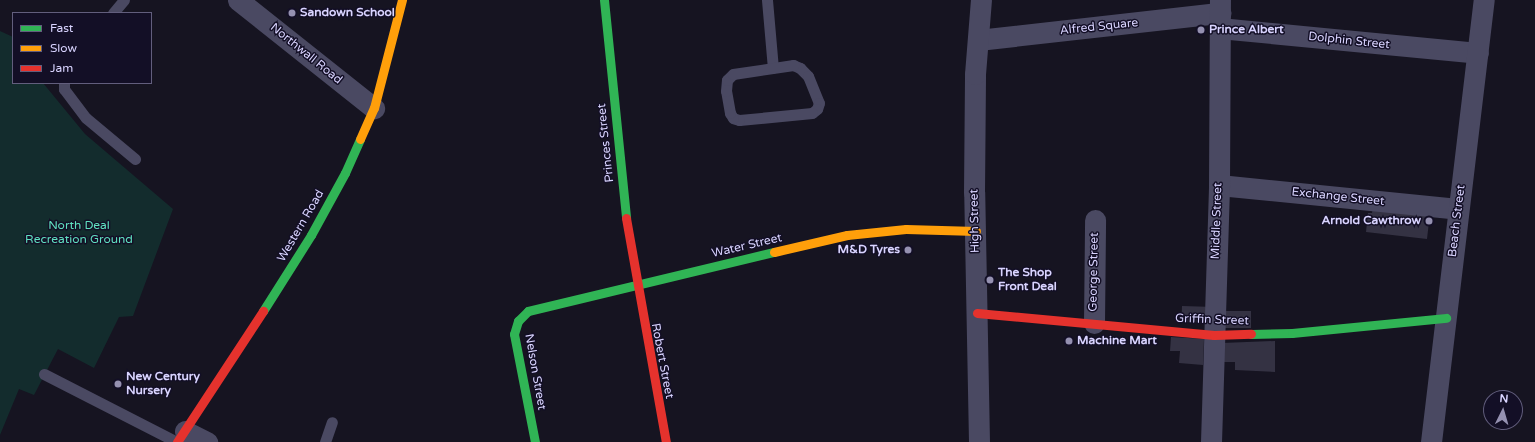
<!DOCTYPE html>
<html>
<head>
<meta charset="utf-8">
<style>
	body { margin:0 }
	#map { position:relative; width:1535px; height:442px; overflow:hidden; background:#161421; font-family:"Varela Round",sans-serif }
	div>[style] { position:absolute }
	.green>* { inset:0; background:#132c2d }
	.building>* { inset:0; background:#343243; transform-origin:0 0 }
	.lane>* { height:11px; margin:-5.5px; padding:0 5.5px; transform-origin:5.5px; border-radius:5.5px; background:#4a4962 }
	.street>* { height:21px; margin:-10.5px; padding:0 10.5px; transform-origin:10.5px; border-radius:10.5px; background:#4a4962 }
	.fast>* { height:9px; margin:-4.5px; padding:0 4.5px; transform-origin:4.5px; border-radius:4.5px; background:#30b455 }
	.slow>* { height:9px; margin:-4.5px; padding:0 4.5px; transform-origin:4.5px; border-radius:4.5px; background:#ff9f0a }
	.jam>* { height:9px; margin:-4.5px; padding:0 4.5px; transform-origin:4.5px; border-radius:4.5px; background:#e5322d }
	.dots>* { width:11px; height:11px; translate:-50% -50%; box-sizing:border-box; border:2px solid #130f26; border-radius:50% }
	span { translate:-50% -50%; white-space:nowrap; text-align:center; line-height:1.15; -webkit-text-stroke:3px #130f26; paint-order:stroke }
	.poi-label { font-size:12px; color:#d9d4ff; font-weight:700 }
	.left { translate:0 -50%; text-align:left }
	.right { translate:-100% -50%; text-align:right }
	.street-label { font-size:12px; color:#d9d4ff }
	.park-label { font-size:12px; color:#5fe0c0 }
	.legend { position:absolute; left:12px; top:12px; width:140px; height:72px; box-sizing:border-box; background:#130f26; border:1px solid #625e7d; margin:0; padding:5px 7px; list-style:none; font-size:12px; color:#d9d4ff }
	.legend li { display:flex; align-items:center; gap:8px; height:20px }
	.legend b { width:20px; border:1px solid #625e7d }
	.north { position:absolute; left:1483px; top:390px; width:40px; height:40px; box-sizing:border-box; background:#130f26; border:1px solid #625e7d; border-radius:50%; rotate:5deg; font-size:11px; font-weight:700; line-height:16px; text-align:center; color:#d9d4ff }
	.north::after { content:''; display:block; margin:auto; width:14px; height:18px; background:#9591b1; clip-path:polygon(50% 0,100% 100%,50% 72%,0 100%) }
</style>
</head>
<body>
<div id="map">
	<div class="green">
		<i style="clip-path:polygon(0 31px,13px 37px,13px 83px,43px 83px,85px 134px,173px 209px,133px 316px,119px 317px,94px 368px,58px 349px,34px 395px,19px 389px,0 435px)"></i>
	</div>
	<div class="building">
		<i style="clip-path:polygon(1373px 206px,1430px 213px,1427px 239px,1366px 232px,1368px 213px,1372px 213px)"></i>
		<i style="left:1182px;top:306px;width:25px;height:16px;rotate:2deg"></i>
		<i style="left:1224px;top:311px;width:27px;height:17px"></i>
		<i style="clip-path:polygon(1171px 337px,1204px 339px,1203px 365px,1179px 363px,1180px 351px,1170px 351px)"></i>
		<i style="clip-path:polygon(1275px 341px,1275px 372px,1235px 370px,1235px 362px,1222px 362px,1222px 343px)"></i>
	</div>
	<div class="lane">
		<i style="left:767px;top:0;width:68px;rotate:85deg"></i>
		<i style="left:113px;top:13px;width:17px;rotate:-50deg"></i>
		<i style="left:793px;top:65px;width:8px;rotate:23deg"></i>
		<i style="left:800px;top:68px;width:11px;rotate:45deg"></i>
		<i style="left:808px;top:76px;width:29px;rotate:68deg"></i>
		<i style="left:819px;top:103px;width:6px;rotate:108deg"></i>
		<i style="left:817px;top:109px;width:6px;rotate:141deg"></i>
		<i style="left:812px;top:113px;width:73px;rotate:174.5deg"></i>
		<i style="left:739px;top:120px;width:6px;rotate:-162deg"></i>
		<i style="left:733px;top:118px;width:6px;rotate:-121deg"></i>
		<i style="left:730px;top:113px;width:22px;rotate:-100deg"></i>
		<i style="left:726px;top:91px;width:11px;rotate:-85deg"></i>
		<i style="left:727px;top:80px;width:8px;rotate:-45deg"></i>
		<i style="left:733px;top:74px;width:61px;rotate:-8.5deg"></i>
		<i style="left:64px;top:83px;width:6px;rotate:90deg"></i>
		<i style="left:64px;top:89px;width:36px;rotate:53deg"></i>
		<i style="left:86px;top:118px;width:64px;rotate:39.9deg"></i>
		<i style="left:44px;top:374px;width:149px;rotate:27.1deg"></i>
		<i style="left:325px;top:442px;width:21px;rotate:-71deg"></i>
	</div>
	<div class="street">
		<i style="left:238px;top:0;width:174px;rotate:38.5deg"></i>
		<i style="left:1219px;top:28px;width:260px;rotate:5.5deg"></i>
		<i style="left:978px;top:40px;width:244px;rotate:-6.4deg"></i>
		<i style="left:1219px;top:185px;width:240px;rotate:5.7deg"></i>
		<i style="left:1094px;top:323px;width:103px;rotate:-89.4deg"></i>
		<i style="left:185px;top:431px;width:25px;rotate:27deg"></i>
		<i style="left:979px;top:442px;width:250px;rotate:-91.1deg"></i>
		<i style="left:974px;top:192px;width:118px;rotate:-89.5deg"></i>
		<i style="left:975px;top:74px;width:74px;rotate:-85.4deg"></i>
		<i style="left:1211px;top:442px;width:257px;rotate:-88.2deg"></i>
		<i style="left:1219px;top:185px;width:185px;rotate:-89.7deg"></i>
		<i style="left:1431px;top:442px;width:445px;rotate:-83.2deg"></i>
	</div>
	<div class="fast">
		<i style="left:604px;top:0;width:219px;rotate:84.2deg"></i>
		<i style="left:263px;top:311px;width:90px;rotate:-57.7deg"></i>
		<i style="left:311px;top:235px;width:71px;rotate:-61.3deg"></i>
		<i style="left:345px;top:173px;width:37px;rotate:-66deg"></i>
		<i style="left:1251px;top:334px;width:41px;rotate:-1.4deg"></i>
		<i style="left:1292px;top:333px;width:155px;rotate:-5.6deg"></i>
		<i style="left:535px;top:442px;width:110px;rotate:-101deg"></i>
		<i style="left:514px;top:334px;width:14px;rotate:-73deg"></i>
		<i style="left:518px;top:321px;width:14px;rotate:-45deg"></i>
		<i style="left:528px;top:311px;width:253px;rotate:-13.5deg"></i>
	</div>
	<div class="slow">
		<i style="left:360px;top:139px;width:34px;rotate:-66deg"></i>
		<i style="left:374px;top:108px;width:112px;rotate:-75.5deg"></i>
		<i style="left:774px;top:252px;width:75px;rotate:-13.1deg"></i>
		<i style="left:847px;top:235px;width:59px;rotate:-5.8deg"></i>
		<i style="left:906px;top:229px;width:70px;rotate:1.6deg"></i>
	</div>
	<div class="jam">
		<i style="left:626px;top:218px;width:228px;rotate:79.9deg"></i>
		<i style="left:977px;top:313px;width:238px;rotate:5.3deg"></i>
		<i style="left:1214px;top:335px;width:37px;rotate:-2deg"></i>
		<i style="left:177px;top:442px;width:157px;rotate:-56.7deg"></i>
	</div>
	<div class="dots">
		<i style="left:292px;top:13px;background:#9591b1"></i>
		<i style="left:1201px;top:30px;background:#9591b1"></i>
		<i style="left:1429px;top:221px;background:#9591b1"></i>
		<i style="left:908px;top:250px;background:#9591b1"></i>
		<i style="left:990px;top:280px;background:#9591b1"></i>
		<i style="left:1069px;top:341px;background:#9591b1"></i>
		<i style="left:118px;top:384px;background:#9591b1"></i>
	</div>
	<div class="poi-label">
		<span class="left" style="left:300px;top:13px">Sandown School</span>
		<span class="left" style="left:1209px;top:30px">Prince Albert</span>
		<span class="right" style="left:1421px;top:221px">Arnold Cawthrow</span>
		<span class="right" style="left:900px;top:250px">M&amp;D Tyres</span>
		<span class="left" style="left:998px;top:280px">The Shop<br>Front Deal</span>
		<span class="left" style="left:1077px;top:341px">Machine Mart</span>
		<span class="left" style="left:126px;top:384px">New Century<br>Nursery</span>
	</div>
	<div class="street-label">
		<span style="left:1099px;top:27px;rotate:-6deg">Alfred Square</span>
		<span style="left:1349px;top:41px;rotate:6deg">Dolphin Street</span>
		<span style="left:306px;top:54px;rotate:39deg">Northwall Road</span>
		<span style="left:606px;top:143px;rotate:-96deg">Princes Street</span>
		<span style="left:1338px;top:197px;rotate:6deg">Exchange Street</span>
		<span style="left:975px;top:221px;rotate:-91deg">High Street</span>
		<span style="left:1217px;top:221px;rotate:-88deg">Middle Street</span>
		<span style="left:1457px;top:221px;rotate:-83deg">Beach Street</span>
		<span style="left:301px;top:226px;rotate:-60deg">Western Road</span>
		<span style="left:747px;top:246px;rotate:-13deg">Water Street</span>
		<span style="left:1094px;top:272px;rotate:-89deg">George Street</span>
		<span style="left:1212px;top:320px;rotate:2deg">Griffin Street</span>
		<span style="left:662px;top:361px;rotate:79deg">Robert Street</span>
		<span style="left:535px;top:372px;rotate:80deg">Nelson Street</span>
	</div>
	<div class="park-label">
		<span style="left:79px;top:233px">North Deal<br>Recreation Ground</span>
	</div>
	<ul class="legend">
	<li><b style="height:5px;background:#30b455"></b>Fast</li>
	<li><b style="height:5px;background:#ff9f0a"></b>Slow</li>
	<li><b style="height:5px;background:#e5322d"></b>Jam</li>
	</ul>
	<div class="north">N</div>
</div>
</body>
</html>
